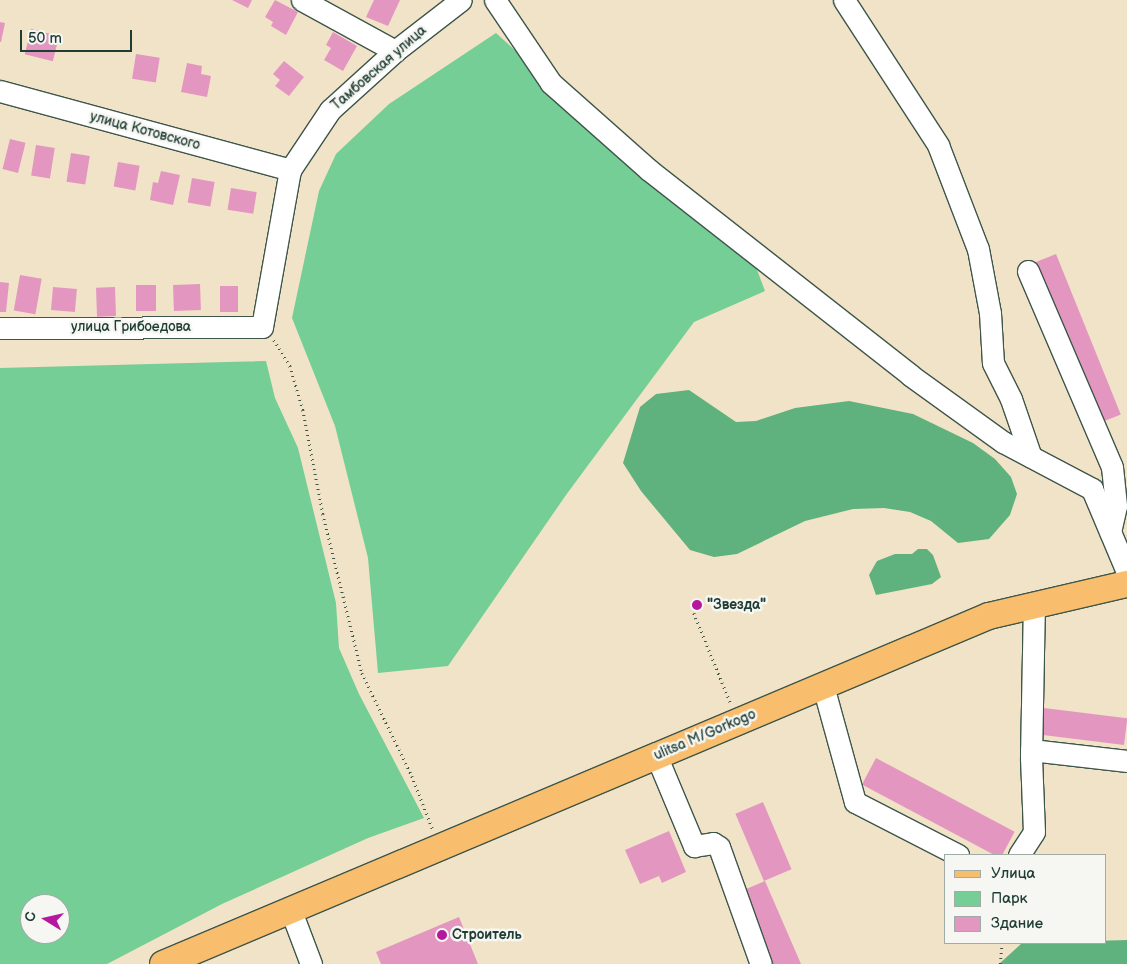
<!DOCTYPE html>
<html>
<head>
<meta charset="utf-8">
<style>
	body { margin:0 }
	#map { position:relative; width:1127px; height:964px; overflow:hidden; background:#f1e3c7; font-family:"Balsamiq Sans",sans-serif }
	div>[style] { position:absolute }
	.green>* { inset:0; background:#74ce95 }
	.forest>* { inset:0; background:#5fb17e }
	.building>* { inset:0; background:#e397c0; transform-origin:0 0 }
	.path>* { height:2.5px; margin-top:-1.25px; transform-origin:0; background:repeating-linear-gradient(90deg,#3e564a 0 1px,transparent 0 5px) }
	.roads { filter:drop-shadow(1px 0 #3e564a) drop-shadow(-1px 0 #3e564a) drop-shadow(0 1px #3e564a) drop-shadow(0 -1px #3e564a) }
	.minor>* { height:21px; margin:-10.5px; padding:0 10.5px; transform-origin:10.5px; border-radius:10.5px; background:#fff }
	.major>* { height:26px; margin:-13px; padding:0 13px; transform-origin:13px; border-radius:13px; background:#f9be6d }
	.dots>* { width:14px; height:14px; translate:-50% -50%; box-sizing:border-box; border:2px solid #f6f6f2; border-radius:50% }
	span { translate:-50% -50%; white-space:nowrap; text-align:center; line-height:1.15; -webkit-text-stroke:5px #f6f6f2; paint-order:stroke }
	.street-label { font-size:14px; color:#1f3d34 }
	.poi-label { font-size:14px; color:#1f3d34; font-weight:700 }
	.left { translate:0 -50%; text-align:left }
	.legend { position:absolute; left:944px; top:854px; width:162px; height:90px; box-sizing:border-box; background:#f6f6f2; border:1px solid #a0aca6; margin:0; padding:6px 9px; list-style:none; font-size:15px; color:#1f3d34 }
	.legend li { display:flex; align-items:center; gap:10px; height:25px }
	.legend b { width:25px; border:1px solid #a0aca6 }
	.north { position:absolute; left:20px; top:894px; width:50px; height:50px; box-sizing:border-box; background:#f6f6f2; border:1px solid #a0aca6; border-radius:50%; rotate:279deg; font-size:14px; font-weight:700; line-height:20px; text-align:center; color:#1f3d34 }
	.north::after { content:''; display:block; margin:auto; width:18px; height:22px; background:#b5179e; clip-path:polygon(50% 0,100% 100%,50% 72%,0 100%) }
	.scale { position:absolute; left:20px; top:30px; width:112px; height:22px; box-sizing:border-box; border:2px solid #1f3d34; border-top:0; padding-left:6px; font-size:15px; line-height:18px; white-space:nowrap; color:#1f3d34; -webkit-text-stroke:4px #f6f6f2; paint-order:stroke }
</style>
</head>
<body>
<div id="map">
	<div class="green">
		<i style="clip-path:polygon(496px 33px,562px 93px,748px 246px,765px 291px,694px 322px,566px 495px,448px 666px,378px 673px,368px 558px,335px 426px,292px 318px,319px 191px,336px 154px,389px 104px)"></i>
		<i style="clip-path:polygon(evenodd,266px 361px,275px 398px,298px 448px,336px 603px,339px 648px,359px 694px,424px 818px,368px 838px,222px 904px,107px 964px,0 964px,0 368px,266px 361px,30px 904px,60px 904px,60px 934px,30px 934px,30px 904px)"></i>
	</div>
	<div class="forest">
		<i style="clip-path:polygon(689px 390px,736px 422px,756px 421px,795px 408px,849px 401px,913px 414px,973px 443px,995px 459px,1011px 477px,1017px 494px,1010px 515px,989px 539px,958px 543px,931px 521px,910px 512px,884px 508px,853px 509px,805px 521px,737px 554px,714px 557px,690px 550px,641px 491px,623px 463px,640px 407px,656px 394px)"></i>
		<i style="clip-path:polygon(918px 549px,927px 549px,933px 555px,941px 577px,932px 584px,876px 595px,869px 575px,877px 561px,895px 554px,912px 554px)"></i>
		<i style="clip-path:polygon(1127px 940px,1127px 964px,999px 964px,1022px 943px)"></i>
	</div>
	<div class="building">
		<i style="clip-path:polygon(232px 0,252px 0,248px 8px)"></i>
		<i style="clip-path:polygon(275px 0,298px 12px,286px 35px,271px 26px,273px 22px,265px 17px)"></i>
		<i style="clip-path:polygon(374px 0,400px 0,388px 26px,366px 17px)"></i>
		<i style="clip-path:polygon(0 22px,5px 23px,1px 42px,0 42px)"></i>
		<i style="left:31px;top:29px;width:29px;height:26px;rotate:14deg"></i>
		<i style="clip-path:polygon(333px 32px,357px 46px,343px 71px,324px 60px,331px 48px,326px 45px)"></i>
		<i style="left:136px;top:54px;width:24px;height:25px;rotate:9deg"></i>
		<i style="clip-path:polygon(284px 61px,304px 77px,289px 96px,275px 86px,280px 80px,273px 74px)"></i>
		<i style="clip-path:polygon(187px 63px,202px 66px,201px 74px,211px 76px,207px 97px,181px 92px)"></i>
		<i style="left:10px;top:139px;width:16px;height:31px;rotate:14deg"></i>
		<i style="left:36px;top:145px;width:19px;height:31px;rotate:9deg"></i>
		<i style="left:71px;top:153px;width:19px;height:29px;rotate:9deg"></i>
		<i style="left:118px;top:162px;width:22px;height:25px;rotate:10deg"></i>
		<i style="clip-path:polygon(161px 171px,180px 175px,173px 205px,150px 200px,153px 182px,158px 183px)"></i>
		<i style="left:192px;top:178px;width:23px;height:25px;rotate:10deg"></i>
		<i style="left:231px;top:188px;width:26px;height:22px;rotate:9deg"></i>
		<i style="left:1056px;top:254px;width:173px;height:25px;rotate:68deg"></i>
		<i style="left:20px;top:275px;width:22px;height:36px;rotate:10deg"></i>
		<i style="clip-path:polygon(0 282px,9px 283px,6px 312px,0 312px)"></i>
		<i style="left:200px;top:284px;width:26px;height:27px;rotate:88deg"></i>
		<i style="left:136px;top:285px;width:20px;height:26px"></i>
		<i style="left:220px;top:286px;width:18px;height:26px"></i>
		<i style="left:53px;top:287px;width:24px;height:23px;rotate:5deg"></i>
		<i style="left:115px;top:287px;width:29px;height:19px;rotate:88deg"></i>
		<i style="left:1036px;top:707px;width:92px;height:27px;rotate:7deg"></i>
		<i style="left:876px;top:758px;width:157px;height:30px;rotate:28deg"></i>
		<i style="left:763px;top:802px;width:73px;height:30px;rotate:67deg"></i>
		<i style="clip-path:polygon(669px 831px,686px 872px,662px 883px,659px 876px,640px 884px,625px 850px)"></i>
		<i style="clip-path:polygon(765px 881px,801px 964px,769px 964px,739px 892px)"></i>
		<i style="clip-path:polygon(459px 917px,478px 964px,381px 964px,376px 952px)"></i>
	</div>
	<div class="path">
		<i style="left:274px;top:340px;width:31px;rotate:58deg"></i>
		<i style="left:290px;top:366px;width:46px;rotate:73.5deg"></i>
		<i style="left:303px;top:410px;width:106px;rotate:79.1deg"></i>
		<i style="left:323px;top:514px;width:164px;rotate:76.2deg"></i>
		<i style="left:362px;top:673px;width:114px;rotate:64.1deg"></i>
		<i style="left:412px;top:776px;width:58px;rotate:68.7deg"></i>
		<i style="left:694px;top:613px;width:98px;rotate:67.9deg"></i>
		<i style="left:1000px;top:964px;width:21px;rotate:-85deg"></i>
	</div>
	<div class="roads">
		<div class="minor">
			<i style="left:302px;top:0;width:106px;rotate:28.7deg"></i>
			<i style="left:495px;top:0;width:100px;rotate:56deg"></i>
			<i style="left:551px;top:83px;width:131px;rotate:41.6deg"></i>
			<i style="left:649px;top:170px;width:332px;rotate:38.1deg"></i>
			<i style="left:910px;top:375px;width:115px;rotate:35.8deg"></i>
			<i style="left:1003px;top:442px;width:101px;rotate:27.8deg"></i>
			<i style="left:1092px;top:489px;width:90px;rotate:67.1deg"></i>
			<i style="left:844px;top:0;width:173px;rotate:57deg"></i>
			<i style="left:938px;top:145px;width:111px;rotate:69deg"></i>
			<i style="left:978px;top:249px;width:65px;rotate:79.4deg"></i>
			<i style="left:990px;top:313px;width:50px;rotate:86.6deg"></i>
			<i style="left:993px;top:363px;width:40px;rotate:63.4deg"></i>
			<i style="left:1011px;top:399px;width:61px;rotate:71deg"></i>
			<i style="left:0;top:91px;width:301px;rotate:15.2deg"></i>
			<i style="left:1028px;top:271px;width:213px;rotate:66.8deg"></i>
			<i style="left:1112px;top:467px;width:39px;rotate:84deg"></i>
			<i style="left:1116px;top:506px;width:26px;rotate:103deg"></i>
			<i style="left:0;top:328px;width:262px;rotate:-0.2deg"></i>
			<i style="left:262px;top:327px;width:159px;rotate:-79.9deg"></i>
			<i style="left:290px;top:170px;width:72px;rotate:-56.3deg"></i>
			<i style="left:330px;top:110px;width:88px;rotate:-42.2deg"></i>
			<i style="left:395px;top:51px;width:83px;rotate:-37.7deg"></i>
			<i style="left:823px;top:686px;width:120px;rotate:74.6deg"></i>
			<i style="left:855px;top:802px;width:116px;rotate:27.2deg"></i>
			<i style="left:1031px;top:750px;width:97px;rotate:6.5deg"></i>
			<i style="left:656px;top:755px;width:99px;rotate:67.3deg"></i>
			<i style="left:694px;top:846px;width:19px;rotate:-9deg"></i>
			<i style="left:713px;top:843px;width:7px;rotate:34deg"></i>
			<i style="left:719px;top:847px;width:124px;rotate:70.3deg"></i>
			<i style="left:1019px;top:855px;width:27px;rotate:-57deg"></i>
			<i style="left:1034px;top:832px;width:75px;rotate:-92.3deg"></i>
			<i style="left:1031px;top:757px;width:152px;rotate:-88.9deg"></i>
			<i style="left:291px;top:911px;width:57px;rotate:69.3deg"></i>
		</div>
		<div class="major">
			<i style="left:163px;top:964px;width:896px;rotate:-22.85deg"></i>
			<i style="left:989px;top:616px;width:142px;rotate:-13.1deg"></i>
		</div>
	</div>
	<div class="dots">
		<i style="left:697px;top:605px;background:#b5179e"></i>
		<i style="left:442px;top:935px;background:#b5179e"></i>
	</div>
	<div class="street-label">
		<span style="left:379px;top:68px;rotate:-41deg">Тамбовская улица</span>
		<span style="left:145px;top:131px;rotate:15deg">улица Котовского</span>
		<span style="left:131px;top:327px">улица Грибоедова</span>
		<span style="left:705px;top:735px;rotate:-23deg">ulitsa M/Gorkogo</span>
	</div>
	<div class="poi-label">
		<span class="left" style="left:707px;top:605px">"Звезда"</span>
		<span class="left" style="left:452px;top:935px">Строитель</span>
	</div>
	<ul class="legend">
	<li><b style="height:6px;background:#f9be6d"></b>Улица</li>
	<li><b style="height:14px;background:#74ce95"></b>Парк</li>
	<li><b style="height:14px;background:#e397c0"></b>Здание</li>
	</ul>
	<div class="north">С</div>
	<div class="scale">50 m</div>
</div>
</body>
</html>
